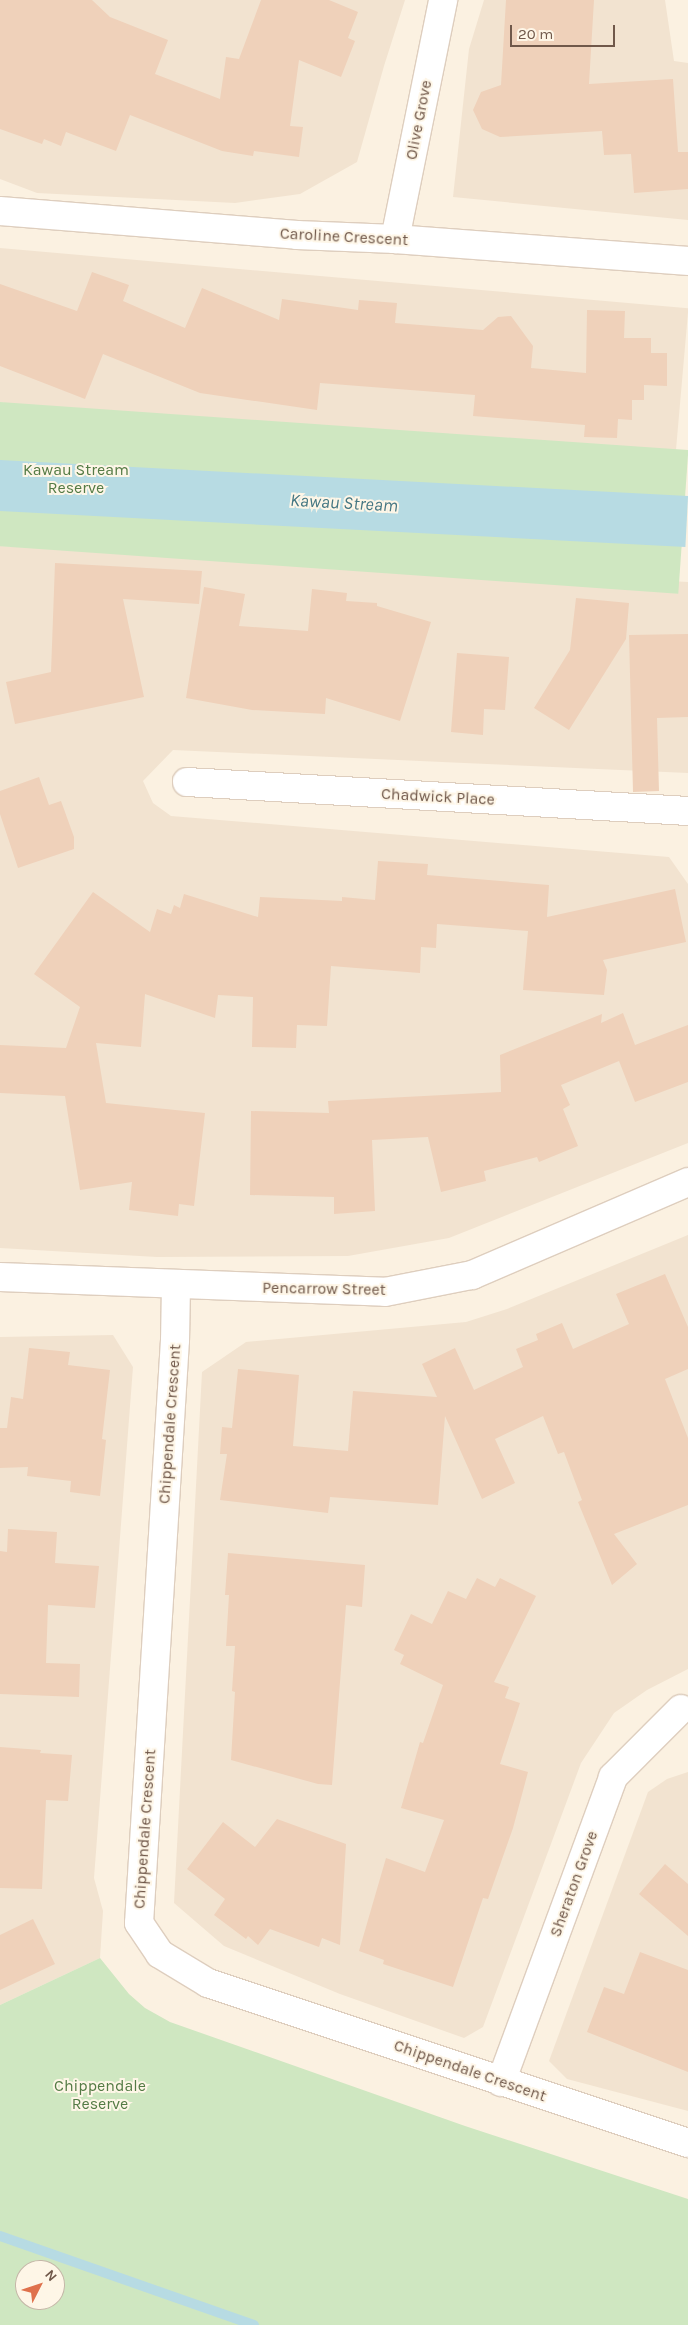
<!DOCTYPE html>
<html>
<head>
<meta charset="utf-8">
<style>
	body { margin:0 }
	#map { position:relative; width:688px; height:2325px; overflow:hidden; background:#fbf1e1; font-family:Karla,sans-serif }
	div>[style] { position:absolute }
	.residential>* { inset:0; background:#f2e3d0; transform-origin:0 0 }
	.green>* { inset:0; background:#cfe7c1; transform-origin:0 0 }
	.water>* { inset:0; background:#b7dbe3; transform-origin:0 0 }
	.stream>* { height:10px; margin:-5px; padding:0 5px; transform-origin:5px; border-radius:5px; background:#b7dbe3 }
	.building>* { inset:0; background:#efd1ba }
	.roads { filter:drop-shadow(1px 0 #decebe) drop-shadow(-1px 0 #decebe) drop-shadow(0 1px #decebe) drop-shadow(0 -1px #decebe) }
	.minor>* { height:28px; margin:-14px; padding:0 14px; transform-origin:14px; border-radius:14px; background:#fff }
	span { translate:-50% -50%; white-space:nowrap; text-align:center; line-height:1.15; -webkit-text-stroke:4px #fef6e7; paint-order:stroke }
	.street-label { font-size:16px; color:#70584a }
	.park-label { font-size:16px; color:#547b45 }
	.water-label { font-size:18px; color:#457783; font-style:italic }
	.north { position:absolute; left:15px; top:2260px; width:50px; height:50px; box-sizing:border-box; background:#fef6e7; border:1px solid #c5b7a8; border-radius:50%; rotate:49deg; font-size:14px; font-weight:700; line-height:20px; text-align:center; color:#70584a }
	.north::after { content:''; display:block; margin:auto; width:18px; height:22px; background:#df714c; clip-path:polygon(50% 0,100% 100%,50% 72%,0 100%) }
	.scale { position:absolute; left:510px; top:25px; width:105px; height:22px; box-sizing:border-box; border:2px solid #70584a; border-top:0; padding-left:6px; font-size:15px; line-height:18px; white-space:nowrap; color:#70584a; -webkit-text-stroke:4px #fef6e7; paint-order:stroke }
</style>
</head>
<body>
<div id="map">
	<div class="residential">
		<i style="clip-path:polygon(0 0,405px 0,384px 66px,357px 162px,300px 194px,235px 203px,37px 193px,0 179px)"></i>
		<i style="clip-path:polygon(484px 0,665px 0,674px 61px,688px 63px,688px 220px,453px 197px,469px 49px)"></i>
		<i style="left:0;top:248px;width:691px;height:154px;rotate:5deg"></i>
		<i style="clip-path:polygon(0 546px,688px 582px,688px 773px,173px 750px,143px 781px,153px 803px,171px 816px,669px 857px,688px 884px,688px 1143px,449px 1238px,348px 1256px,157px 1257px,0 1248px)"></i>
		<i style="clip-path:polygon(688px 1235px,688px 1669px,647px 1690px,614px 1713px,581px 1763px,483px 2027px,464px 2038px,340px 1994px,224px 1946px,174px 1903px,202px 1372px,246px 1342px,466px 1322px,507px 1309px)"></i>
		<i style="clip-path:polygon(113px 1335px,133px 1367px,94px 1878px,103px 1911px,100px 1958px,0 2005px,0 1337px)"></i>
		<i style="clip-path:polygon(688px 1772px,688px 2111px,567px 2079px,549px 2061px,648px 1792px,667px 1779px)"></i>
	</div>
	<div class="green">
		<i style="left:0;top:402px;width:690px;height:144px;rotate:4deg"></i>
		<i style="clip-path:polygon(evenodd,100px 1958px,129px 1994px,145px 2008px,170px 2022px,465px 2126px,688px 2199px,688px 2325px,0 2325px,0 2005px,100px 1958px,25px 2270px,55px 2270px,55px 2300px,25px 2300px,25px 2270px)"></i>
	</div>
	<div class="water">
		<i style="left:0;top:460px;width:689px;height:51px;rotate:3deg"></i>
	</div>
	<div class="stream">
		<i style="left:0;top:2236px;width:269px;rotate:19.3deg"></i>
	</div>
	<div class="building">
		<i style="clip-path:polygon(0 0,92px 0,110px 17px,168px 40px,155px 74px,220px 99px,226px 57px,239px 59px,261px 0,329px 0,358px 12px,348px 38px,355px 41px,341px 77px,299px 60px,290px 126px,303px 127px,299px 157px,254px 151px,253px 156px,222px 151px,130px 115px,116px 151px,66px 132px,61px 146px,44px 139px,42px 144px,0 129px)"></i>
		<i style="clip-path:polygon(506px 0,594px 0,589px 84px,673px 79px,678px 152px,688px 152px,688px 189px,634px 193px,631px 154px,604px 155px,602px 131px,500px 137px,482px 129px,473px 110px,481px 92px,501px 85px)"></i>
		<i style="clip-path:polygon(92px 272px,129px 285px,123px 301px,185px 328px,202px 288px,279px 320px,282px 299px,358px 310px,359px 300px,397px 303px,395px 323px,483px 330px,498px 317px,511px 316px,533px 346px,531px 368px,586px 373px,587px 310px,625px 311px,624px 338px,651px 338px,651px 353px,667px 353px,667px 386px,644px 385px,644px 400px,632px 400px,632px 420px,618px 419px,617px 438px,584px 437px,585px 425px,473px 416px,475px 395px,320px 383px,317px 410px,200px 393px,103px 354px,85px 399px,0 366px,0 284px,77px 311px)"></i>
		<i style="clip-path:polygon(55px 563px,202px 571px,199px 604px,123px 599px,144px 697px,15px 724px,6px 682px,51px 672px)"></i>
		<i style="clip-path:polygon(204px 587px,245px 594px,239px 626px,308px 631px,312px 589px,347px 593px,346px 601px,377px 603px,377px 606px,431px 622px,400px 721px,326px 698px,325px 714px,252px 710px,186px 698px)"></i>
		<i style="clip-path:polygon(576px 598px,629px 603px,626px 639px,569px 730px,534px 708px,570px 650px)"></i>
		<i style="clip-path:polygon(688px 634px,688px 717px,657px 718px,659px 791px,633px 792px,629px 635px)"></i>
		<i style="clip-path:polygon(457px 653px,509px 657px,505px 710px,484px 709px,483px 735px,451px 732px)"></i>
		<i style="clip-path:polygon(39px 777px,49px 805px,61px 801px,74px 837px,74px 849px,18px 868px,0 814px,0 791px)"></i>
		<i style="clip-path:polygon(378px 861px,428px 864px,427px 875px,549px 885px,547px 917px,675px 889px,686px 942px,603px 960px,607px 970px,604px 995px,523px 990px,528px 931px,437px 924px,436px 948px,421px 947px,420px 973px,331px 966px,327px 1026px,297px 1025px,296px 1048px,252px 1047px,253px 997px,218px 995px,215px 1018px,145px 994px,141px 1047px,96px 1043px,106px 1103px,205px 1113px,194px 1206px,179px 1204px,178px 1216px,129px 1210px,132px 1182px,80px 1190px,65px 1096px,0 1093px,0 1045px,66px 1048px,80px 1007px,34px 974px,93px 892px,150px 932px,157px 909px,171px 914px,174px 905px,180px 908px,184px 894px,258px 917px,260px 897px,342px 901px,342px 897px,375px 900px)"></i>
		<i style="clip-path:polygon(623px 1013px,635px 1045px,688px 1025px,688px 1082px,635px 1102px,619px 1061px,561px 1085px,570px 1105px,563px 1109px,578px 1146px,539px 1162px,537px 1157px,484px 1171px,486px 1181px,441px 1192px,428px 1137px,372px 1140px,375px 1211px,334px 1214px,334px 1197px,250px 1195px,251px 1111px,329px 1113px,328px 1101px,501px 1092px,500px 1055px,602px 1014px,601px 1023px)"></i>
		<i style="clip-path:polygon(665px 1274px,688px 1327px,688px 1369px,665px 1379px,688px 1438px,688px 1505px,614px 1534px,637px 1564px,612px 1585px,578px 1502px,582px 1500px,564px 1452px,558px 1454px,543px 1416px,495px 1439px,515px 1483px,482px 1499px,445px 1416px,438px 1505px,330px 1497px,328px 1513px,220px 1500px,227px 1454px,220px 1454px,222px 1427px,232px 1428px,238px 1369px,299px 1375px,293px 1446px,348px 1451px,353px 1391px,437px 1397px,422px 1364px,455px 1348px,474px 1390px,523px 1367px,516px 1349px,538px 1340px,536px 1334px,562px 1323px,573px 1349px,629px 1324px,616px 1294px)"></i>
		<i style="clip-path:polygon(29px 1348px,70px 1352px,68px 1365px,110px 1370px,102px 1439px,106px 1440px,100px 1496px,70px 1492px,71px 1481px,27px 1476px,28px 1467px,0 1468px,0 1428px,7px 1428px,11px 1397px,23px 1399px)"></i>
		<i style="clip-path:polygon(8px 1529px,57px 1532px,55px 1563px,99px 1566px,95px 1608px,48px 1605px,46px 1663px,80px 1664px,79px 1697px,0 1694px,0 1551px,7px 1552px)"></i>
		<i style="clip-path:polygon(228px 1553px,365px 1565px,362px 1607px,346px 1605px,332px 1785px,318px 1784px,231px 1760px,235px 1692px,232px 1691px,235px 1646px,226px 1646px,229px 1595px,225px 1595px)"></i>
		<i style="clip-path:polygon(477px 1578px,495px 1587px,500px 1578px,536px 1596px,494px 1682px,509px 1687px,505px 1698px,520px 1703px,500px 1764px,528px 1772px,513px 1828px,488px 1899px,483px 1898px,453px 1987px,383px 1964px,384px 1960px,359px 1951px,386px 1858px,425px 1872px,444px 1820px,401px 1808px,420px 1742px,423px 1743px,443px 1685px,400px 1664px,404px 1655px,394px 1650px,411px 1614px,432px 1624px,448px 1591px,466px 1599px)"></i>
		<i style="clip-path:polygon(0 1747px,41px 1750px,40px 1753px,72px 1755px,68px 1801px,46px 1800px,42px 1889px,0 1888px)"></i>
		<i style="clip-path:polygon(277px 1819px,346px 1844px,340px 1945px,322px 1938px,319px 1947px,270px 1929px,258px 1945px,248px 1936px,246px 1939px,214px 1915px,225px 1899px,187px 1869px,223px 1822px,255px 1847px)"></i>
		<i style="clip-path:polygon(665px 1864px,688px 1884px,688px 1936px,639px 1894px)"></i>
		<i style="clip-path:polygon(33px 1919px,55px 1964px,0 1990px,0 1935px)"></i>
		<i style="clip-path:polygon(640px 1952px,688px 1970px,688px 2072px,587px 2032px,604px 1987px,624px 1994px)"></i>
	</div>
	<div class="roads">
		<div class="minor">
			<i style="left:0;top:211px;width:298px;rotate:4.6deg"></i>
			<i style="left:297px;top:235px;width:98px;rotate:2.3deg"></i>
			<i style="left:395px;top:239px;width:294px;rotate:4.3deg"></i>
			<i style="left:395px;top:239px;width:244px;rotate:-78.6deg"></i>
			<i style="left:187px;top:782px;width:502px;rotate:3.31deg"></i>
			<i style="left:0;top:1277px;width:385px;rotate:2.2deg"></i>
			<i style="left:385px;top:1292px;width:89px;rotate:-11.1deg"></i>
			<i style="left:472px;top:1275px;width:235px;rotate:-23.3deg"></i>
			<i style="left:176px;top:1285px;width:55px;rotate:91deg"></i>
			<i style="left:175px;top:1340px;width:584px;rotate:93.53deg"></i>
			<i style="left:139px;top:1923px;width:37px;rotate:56deg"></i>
			<i style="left:160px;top:1954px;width:56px;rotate:31.1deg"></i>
			<i style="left:208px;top:1983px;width:506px;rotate:18.43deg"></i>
			<i style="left:501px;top:2082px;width:325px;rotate:-69.8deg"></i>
			<i style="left:613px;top:1777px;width:96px;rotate:-45deg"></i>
		</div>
	</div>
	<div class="street-label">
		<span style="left:419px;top:120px;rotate:-79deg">Olive Grove</span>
		<span style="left:344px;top:237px;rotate:3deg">Caroline Crescent</span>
		<span style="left:438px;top:797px;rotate:3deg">Chadwick Place</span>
		<span style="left:324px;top:1289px;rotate:1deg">Pencarrow Street</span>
		<span style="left:170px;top:1424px;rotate:-86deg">Chippendale Crescent</span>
		<span style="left:145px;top:1829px;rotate:-86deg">Chippendale Crescent</span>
		<span style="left:574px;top:1884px;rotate:-70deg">Sheraton Grove</span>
		<span style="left:470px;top:2071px;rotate:19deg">Chippendale Crescent</span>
	</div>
	<div class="park-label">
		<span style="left:76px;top:479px">Kawau Stream<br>Reserve</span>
		<span style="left:100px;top:2095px">Chippendale<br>Reserve</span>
	</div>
	<div class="water-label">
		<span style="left:344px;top:503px;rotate:3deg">Kawau Stream</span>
	</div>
	<div class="north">N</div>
	<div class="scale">20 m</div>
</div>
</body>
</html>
